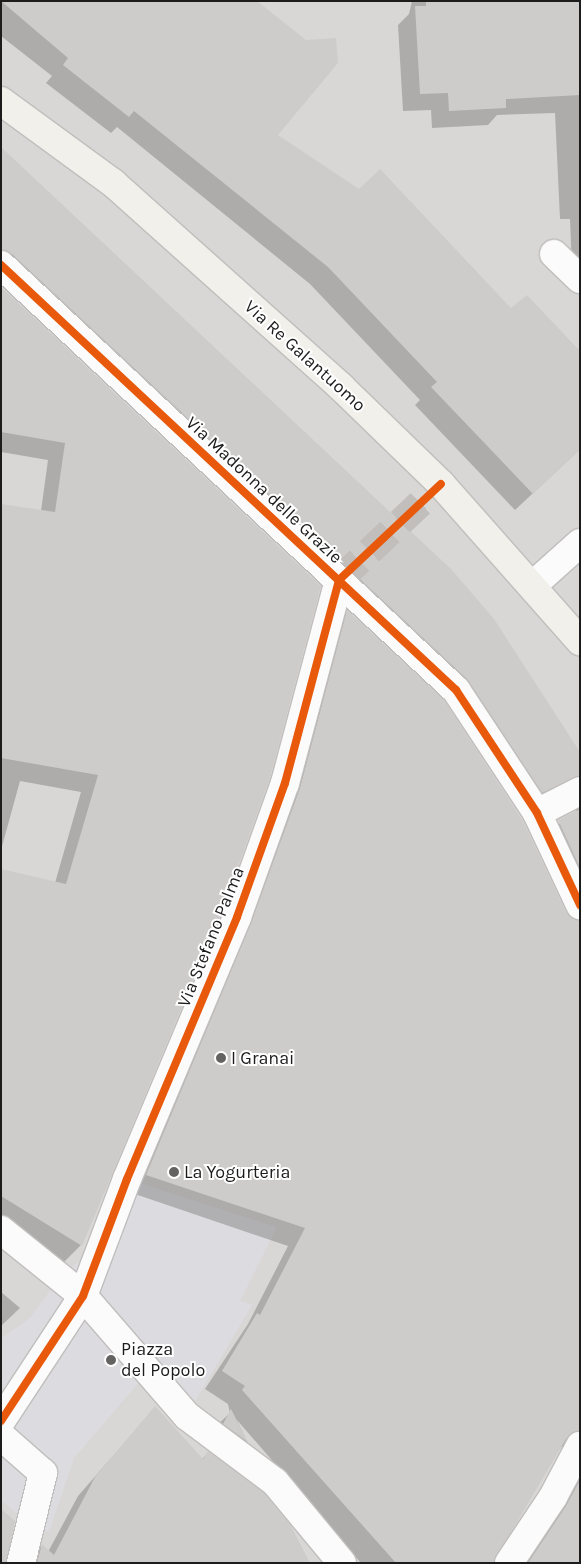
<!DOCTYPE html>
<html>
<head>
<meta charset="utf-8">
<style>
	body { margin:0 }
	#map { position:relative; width:581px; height:1564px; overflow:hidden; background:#eae7e4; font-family:Karla,sans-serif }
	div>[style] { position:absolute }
	.residential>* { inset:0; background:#d9d7d6; transform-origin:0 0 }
	.plaza>* { inset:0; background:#dcdbdf }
	.shadow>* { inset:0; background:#0003 }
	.building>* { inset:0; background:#ceccca }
	.street-tunnel>* { height:28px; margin-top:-14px; transform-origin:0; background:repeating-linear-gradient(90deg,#c1bebc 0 28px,transparent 0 42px) }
	.roads { filter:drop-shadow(1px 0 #c0bebd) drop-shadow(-1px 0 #c0bebd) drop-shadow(0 1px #c0bebd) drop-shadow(0 -1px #c0bebd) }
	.street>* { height:28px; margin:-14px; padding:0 14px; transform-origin:14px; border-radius:14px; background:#fcfbfb }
	.secondary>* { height:28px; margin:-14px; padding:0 14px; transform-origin:14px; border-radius:14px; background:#f2f0ea }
	.cycleway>* { height:8px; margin:-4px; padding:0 4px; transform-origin:4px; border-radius:4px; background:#e8590c }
	.dots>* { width:14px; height:14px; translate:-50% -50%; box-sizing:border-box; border:2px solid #fff; border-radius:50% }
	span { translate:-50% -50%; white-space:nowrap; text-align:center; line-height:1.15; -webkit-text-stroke:4px #fff; paint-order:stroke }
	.street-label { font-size:18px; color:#1c1c1c }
	.poi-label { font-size:18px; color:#1c1c1c }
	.left { translate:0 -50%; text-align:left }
	.frame { position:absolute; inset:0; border:2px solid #1c1c1c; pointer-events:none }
</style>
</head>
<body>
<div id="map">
	<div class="residential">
		<i style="left:1px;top:1px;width:579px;height:1562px"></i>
	</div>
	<div class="plaza">
		<i style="clip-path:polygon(127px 1179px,277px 1227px,240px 1301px,252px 1305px,180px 1427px,140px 1381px,74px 1458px,49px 1532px,28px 1523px,1px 1500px,1px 1338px,30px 1318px,61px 1276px,86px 1256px)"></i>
	</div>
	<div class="shadow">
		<i style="clip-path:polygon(1px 1px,255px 1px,277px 136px,580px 449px,515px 510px,415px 405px,420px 400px,310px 284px,117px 127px,111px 133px,46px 83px,52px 76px,1px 36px)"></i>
		<i style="clip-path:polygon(412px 1px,580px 1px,580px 268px,572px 268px,570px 219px,560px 219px,555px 113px,497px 115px,488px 125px,432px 128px,431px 110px,403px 111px,398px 25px,409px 14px)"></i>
		<i style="clip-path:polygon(1px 152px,580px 754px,580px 1563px,523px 1563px,570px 1450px,561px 1447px,495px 1554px,494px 1563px,361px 1563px,237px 1420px,247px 1442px,230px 1459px,214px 1428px,230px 1413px,228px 1404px,205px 1389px,248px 1324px,288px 1246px,129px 1192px,330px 629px,347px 612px,565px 912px,577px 921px,541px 838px,576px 811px,577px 802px,525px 809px,450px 696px,1px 280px)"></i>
		<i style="clip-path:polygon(1px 288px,320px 586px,81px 1245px,64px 1262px,1px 1224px,1px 870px,55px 883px,81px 792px,20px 781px,1px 850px,1px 505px,41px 511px,48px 460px,1px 452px)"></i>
		<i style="clip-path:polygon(1px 1292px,20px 1308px,1px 1326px)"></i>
		<i style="clip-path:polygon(155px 1408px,202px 1459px,208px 1453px,309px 1563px,25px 1563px,42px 1546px,48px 1552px,78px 1496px)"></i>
	</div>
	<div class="building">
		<i style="clip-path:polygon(1px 1px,257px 1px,306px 40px,336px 38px,338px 63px,278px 135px,359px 189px,380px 169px,511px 308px,527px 295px,580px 351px,580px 450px,533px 494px,431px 387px,437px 382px,328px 267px,134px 111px,129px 117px,63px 65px,68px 58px)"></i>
		<i style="clip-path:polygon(426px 1px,580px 1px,580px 95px,506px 99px,506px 108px,449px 111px,448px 93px,420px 94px,415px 6px,426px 6px)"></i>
		<i style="clip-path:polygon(1px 147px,452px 570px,494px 619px,580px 752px,580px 776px,542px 793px,467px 679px,12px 254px,1px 250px)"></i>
		<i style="clip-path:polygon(1px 287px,321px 586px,270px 778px,222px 911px,82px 1246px,1px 1196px,1px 869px,66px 884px,98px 775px,1px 758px,1px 504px,55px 512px,65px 443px,1px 432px)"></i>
		<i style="clip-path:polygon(347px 610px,444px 700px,523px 821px,566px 912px,580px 920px,580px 1430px,566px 1439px,493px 1563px,396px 1563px,242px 1390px,245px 1386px,222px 1371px,257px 1313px,260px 1315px,305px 1228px,146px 1175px,251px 923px,300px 788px)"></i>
		<i style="clip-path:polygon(580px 809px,580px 868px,558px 820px)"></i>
		<i style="clip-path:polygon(155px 1406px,203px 1459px,208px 1451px,264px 1493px,291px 1526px,310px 1563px,37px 1563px,42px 1544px,54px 1555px,95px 1477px)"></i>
		<i style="clip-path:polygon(231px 1409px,248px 1442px,223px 1424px)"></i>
		<i style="clip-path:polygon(580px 1480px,580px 1563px,528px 1563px,566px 1506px)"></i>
		<i style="clip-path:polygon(1px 1509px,15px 1521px,6px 1563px,1px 1563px)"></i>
	</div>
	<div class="street-tunnel">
		<i style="left:339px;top:580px;width:140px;rotate:-43.3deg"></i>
	</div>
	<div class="roads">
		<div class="street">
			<i style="left:554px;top:254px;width:36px;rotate:44deg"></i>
			<i style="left:1px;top:265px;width:623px;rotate:43.05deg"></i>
			<i style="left:456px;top:690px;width:147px;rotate:56.6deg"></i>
			<i style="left:537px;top:813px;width:102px;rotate:64.9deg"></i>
			<i style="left:533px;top:585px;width:63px;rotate:-41.8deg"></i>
			<i style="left:537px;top:813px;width:48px;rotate:-27.1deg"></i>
			<i style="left:1px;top:1230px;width:105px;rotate:38.8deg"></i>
			<i style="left:83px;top:1296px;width:159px;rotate:49.1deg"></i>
			<i style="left:187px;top:1416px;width:110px;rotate:36.9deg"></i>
			<i style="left:275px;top:1482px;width:105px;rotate:50.4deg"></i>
			<i style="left:1px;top:1421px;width:149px;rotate:-56.7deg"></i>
			<i style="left:83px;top:1296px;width:125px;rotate:-69.4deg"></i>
			<i style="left:127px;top:1179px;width:284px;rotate:-67.2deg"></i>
			<i style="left:237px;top:917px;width:142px;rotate:-70.3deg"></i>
			<i style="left:285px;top:783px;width:210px;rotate:-75.1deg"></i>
			<i style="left:1px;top:1436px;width:56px;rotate:41.4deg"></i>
			<i style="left:43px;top:1473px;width:93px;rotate:103.7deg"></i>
			<i style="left:509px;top:1563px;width:79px;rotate:-56.3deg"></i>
			<i style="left:553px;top:1497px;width:58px;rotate:-62.1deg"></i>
		</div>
		<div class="secondary">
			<i style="left:1px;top:101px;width:139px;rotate:36.2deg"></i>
			<i style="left:113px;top:183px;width:306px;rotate:41.8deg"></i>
			<i style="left:341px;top:387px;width:139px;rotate:44.1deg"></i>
			<i style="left:441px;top:484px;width:210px;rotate:48.5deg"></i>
		</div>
	</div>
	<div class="cycleway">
		<i style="left:1px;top:265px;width:623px;rotate:43.05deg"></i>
		<i style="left:456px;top:690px;width:147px;rotate:56.6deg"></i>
		<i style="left:537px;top:813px;width:102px;rotate:64.9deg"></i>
		<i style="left:1px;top:1421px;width:149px;rotate:-56.7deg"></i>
		<i style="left:83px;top:1296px;width:125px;rotate:-69.4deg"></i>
		<i style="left:127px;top:1179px;width:284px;rotate:-67.2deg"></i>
		<i style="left:237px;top:917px;width:142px;rotate:-70.3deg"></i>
		<i style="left:285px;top:783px;width:210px;rotate:-75.1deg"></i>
		<i style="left:339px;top:580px;width:140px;rotate:-43.3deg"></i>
	</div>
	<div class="dots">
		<i style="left:221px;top:1058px;background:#646362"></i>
		<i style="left:174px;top:1172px;background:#646362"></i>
		<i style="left:111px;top:1360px;background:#646362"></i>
	</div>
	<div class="street-label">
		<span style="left:305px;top:356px;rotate:42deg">Via Re Galantuomo</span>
		<span style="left:264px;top:490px;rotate:43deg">Via Madonna delle Grazie</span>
		<span style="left:211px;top:937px;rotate:-68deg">Via Stefano Palma</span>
	</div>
	<div class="poi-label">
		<span class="left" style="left:231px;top:1058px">I Granai</span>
		<span class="left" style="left:184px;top:1172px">La Yogurteria</span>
		<span class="left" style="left:121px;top:1360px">Piazza<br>del Popolo</span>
	</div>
	<div class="frame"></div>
</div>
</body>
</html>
